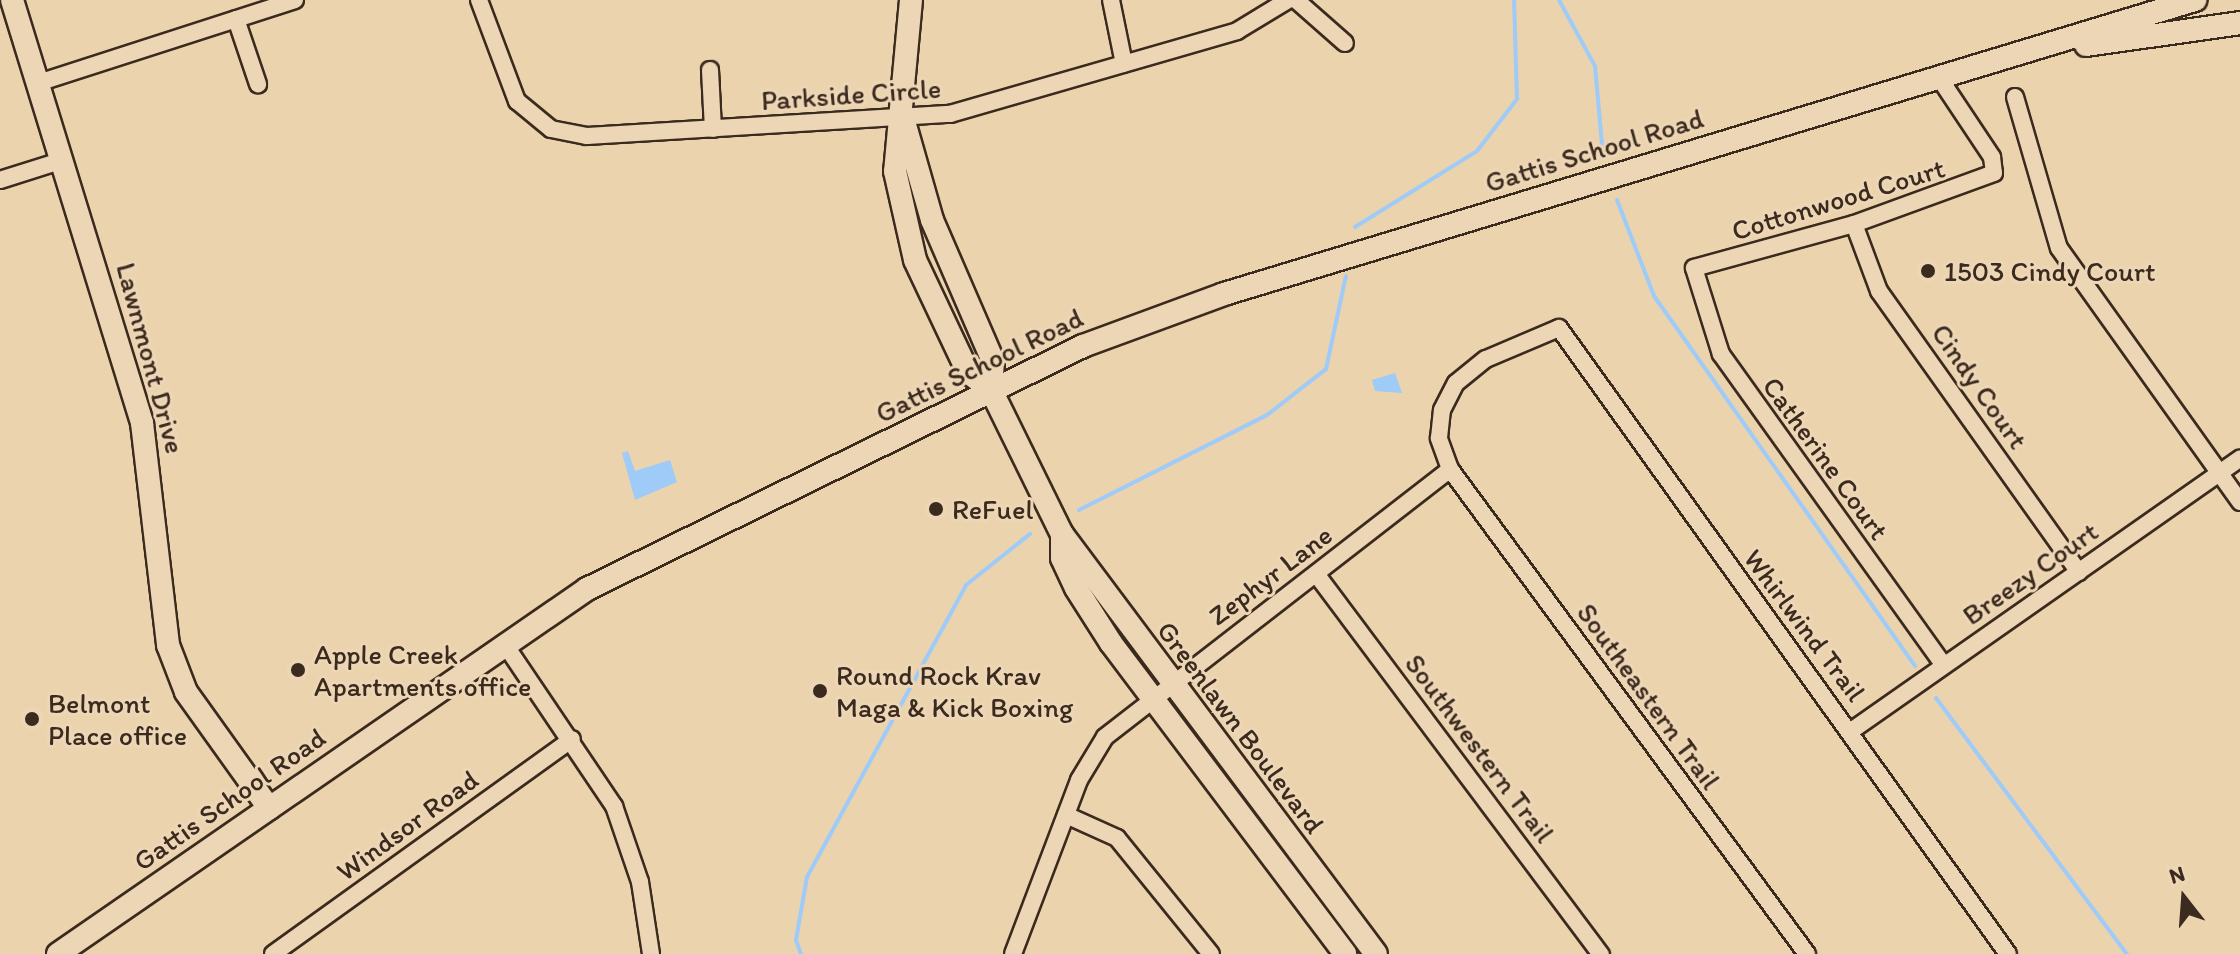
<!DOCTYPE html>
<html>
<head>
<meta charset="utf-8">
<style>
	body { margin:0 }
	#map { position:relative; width:2240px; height:954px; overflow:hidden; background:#ebd3ae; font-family:Itim,sans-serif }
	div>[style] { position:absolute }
	.water>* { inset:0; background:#9ecbf8 }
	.stream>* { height:4px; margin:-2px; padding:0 2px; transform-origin:2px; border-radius:2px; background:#9ecbf8 }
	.roads { filter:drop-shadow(2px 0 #3b2a1e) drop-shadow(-2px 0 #3b2a1e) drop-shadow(0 2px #3b2a1e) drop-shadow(0 -2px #3b2a1e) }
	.street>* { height:16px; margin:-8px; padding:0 8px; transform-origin:8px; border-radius:8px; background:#edd6b6 }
	.secondary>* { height:22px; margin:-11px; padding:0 11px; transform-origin:11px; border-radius:11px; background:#edd6b6 }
	.dots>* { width:22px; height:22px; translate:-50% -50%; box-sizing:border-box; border:4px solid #edd6b6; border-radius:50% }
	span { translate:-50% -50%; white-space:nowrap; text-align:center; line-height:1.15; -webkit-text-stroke:6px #edd6b6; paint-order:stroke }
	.street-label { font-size:28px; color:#3b2a1e }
	.poi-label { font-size:28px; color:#3b2a1e }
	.left { translate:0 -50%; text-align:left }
	.north { position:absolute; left:2144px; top:858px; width:80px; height:80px; -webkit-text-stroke:6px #edd6b6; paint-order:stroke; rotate:343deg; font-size:22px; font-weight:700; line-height:32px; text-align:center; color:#3b2a1e }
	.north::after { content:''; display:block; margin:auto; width:28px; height:36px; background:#3b2a1e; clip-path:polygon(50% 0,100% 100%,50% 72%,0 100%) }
</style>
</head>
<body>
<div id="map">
	<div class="water">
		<i style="clip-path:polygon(1395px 373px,1402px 393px,1375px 391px,1372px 380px)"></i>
		<i style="clip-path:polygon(628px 451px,635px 471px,670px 460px,677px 482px,635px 500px,622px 453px)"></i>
	</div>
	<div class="stream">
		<i style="left:1559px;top:0;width:75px;rotate:61.4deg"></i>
		<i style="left:1595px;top:66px;width:89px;rotate:84.9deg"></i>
		<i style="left:1617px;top:200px;width:103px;rotate:68.9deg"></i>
		<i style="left:1654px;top:296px;width:453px;rotate:54.8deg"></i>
		<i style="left:1355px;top:227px;width:144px;rotate:-31.9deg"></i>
		<i style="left:1477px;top:151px;width:66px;rotate:-52.4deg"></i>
		<i style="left:1517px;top:99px;width:99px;rotate:-91.7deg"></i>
		<i style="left:1079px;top:510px;width:211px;rotate:-26.8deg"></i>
		<i style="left:1267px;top:415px;width:75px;rotate:-37.9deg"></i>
		<i style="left:1326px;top:369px;width:95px;rotate:-77.9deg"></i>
		<i style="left:1936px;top:698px;width:319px;rotate:53.3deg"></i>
		<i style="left:801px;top:954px;width:15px;rotate:-110deg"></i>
		<i style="left:796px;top:940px;width:64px;rotate:-80.1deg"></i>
		<i style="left:807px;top:877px;width:332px;rotate:-61.4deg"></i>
		<i style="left:966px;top:585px;width:82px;rotate:-38.6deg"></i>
	</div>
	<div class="roads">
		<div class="street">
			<i style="left:479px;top:0;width:108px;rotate:69.4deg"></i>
			<i style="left:517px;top:101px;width:44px;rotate:39.5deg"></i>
			<i style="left:551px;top:129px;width:37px;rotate:11deg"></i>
			<i style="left:587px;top:136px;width:364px;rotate:-3.5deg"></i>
			<i style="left:950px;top:114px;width:299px;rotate:-16.1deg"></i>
			<i style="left:1237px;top:31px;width:60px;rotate:-31.3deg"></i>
			<i style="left:1111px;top:0;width:65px;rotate:78.5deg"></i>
			<i style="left:1296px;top:0;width:65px;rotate:41.3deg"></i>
			<i style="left:236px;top:19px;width:69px;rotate:71.3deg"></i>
			<i style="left:710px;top:70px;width:59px;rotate:87.1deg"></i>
			<i style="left:1940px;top:79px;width:94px;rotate:56.3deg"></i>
			<i style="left:1992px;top:157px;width:16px;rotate:83deg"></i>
			<i style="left:1994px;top:173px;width:149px;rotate:160deg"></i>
			<i style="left:1854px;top:224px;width:166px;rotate:164.6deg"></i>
			<i style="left:1694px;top:268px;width:90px;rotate:72.6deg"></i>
			<i style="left:1721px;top:354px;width:381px;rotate:54.4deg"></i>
			<i style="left:38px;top:83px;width:270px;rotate:-17.9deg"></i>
			<i style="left:2015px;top:97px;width:157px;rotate:73.8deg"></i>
			<i style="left:2059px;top:248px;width:312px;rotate:54.5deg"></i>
			<i style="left:0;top:180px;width:66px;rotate:-17.6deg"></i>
			<i style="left:1854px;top:224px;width:72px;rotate:69.5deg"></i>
			<i style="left:1879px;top:291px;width:345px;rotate:54.6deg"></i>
			<i style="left:1317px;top:575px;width:474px;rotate:53.2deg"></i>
			<i style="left:504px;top:643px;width:197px;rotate:56deg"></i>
			<i style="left:614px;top:806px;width:80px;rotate:71.1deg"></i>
			<i style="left:640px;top:882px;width:73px;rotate:81.3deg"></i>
			<i style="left:1851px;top:731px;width:475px;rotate:-35deg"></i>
			<i style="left:1066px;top:815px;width:56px;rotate:24.3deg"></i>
			<i style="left:1117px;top:838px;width:149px;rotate:51deg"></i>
			<i style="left:273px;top:954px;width:368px;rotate:-35.7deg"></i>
			<i style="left:1013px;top:954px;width:186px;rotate:-69.2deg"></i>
			<i style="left:1079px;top:780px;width:50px;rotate:-58.8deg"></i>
			<i style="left:1105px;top:737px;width:437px;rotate:-37.8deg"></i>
			<i style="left:1807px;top:954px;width:602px;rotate:-126.36deg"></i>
			<i style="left:1450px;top:469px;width:33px;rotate:-110deg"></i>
			<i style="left:1439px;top:438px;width:28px;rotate:-84deg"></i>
			<i style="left:1442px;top:410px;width:30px;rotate:-63deg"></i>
			<i style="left:1456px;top:383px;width:38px;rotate:-39deg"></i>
			<i style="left:1486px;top:359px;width:79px;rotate:-23deg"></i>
			<i style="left:1559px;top:328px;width:770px;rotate:54.35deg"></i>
		</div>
		<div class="secondary">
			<i style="left:12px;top:0;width:443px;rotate:72.9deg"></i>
			<i style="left:142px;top:423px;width:224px;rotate:83.3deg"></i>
			<i style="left:168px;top:645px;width:50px;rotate:69deg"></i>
			<i style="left:186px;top:692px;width:143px;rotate:54.4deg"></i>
			<i style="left:911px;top:0;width:172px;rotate:95.3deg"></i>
			<i style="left:895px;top:171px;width:91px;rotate:77.3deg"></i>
			<i style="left:915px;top:260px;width:124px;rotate:64.7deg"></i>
			<i style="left:968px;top:372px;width:29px;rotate:38deg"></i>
			<i style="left:991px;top:390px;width:161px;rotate:63.8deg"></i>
			<i style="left:1062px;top:534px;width:524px;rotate:53.22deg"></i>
			<i style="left:2086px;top:45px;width:156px;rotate:-8.1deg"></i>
			<i style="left:903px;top:118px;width:106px;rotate:74.1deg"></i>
			<i style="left:932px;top:220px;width:154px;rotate:66.6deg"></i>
			<i style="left:993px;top:361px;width:29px;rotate:94deg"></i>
			<i style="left:1062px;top:534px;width:24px;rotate:90deg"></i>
			<i style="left:1062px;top:558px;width:33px;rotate:65deg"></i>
			<i style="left:1076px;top:588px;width:65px;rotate:57.5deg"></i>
			<i style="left:1111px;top:643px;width:389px;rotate:53deg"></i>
			<i style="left:58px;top:954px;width:643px;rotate:-34.6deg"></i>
			<i style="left:587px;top:589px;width:552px;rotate:-26.1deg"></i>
			<i style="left:1083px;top:346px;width:150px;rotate:-20.2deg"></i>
			<i style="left:1224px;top:294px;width:1015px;rotate:-16.85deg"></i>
		</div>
	</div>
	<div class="dots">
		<i style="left:1928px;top:271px;background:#3b2a1e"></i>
		<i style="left:936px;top:509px;background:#3b2a1e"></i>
		<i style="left:298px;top:670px;background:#3b2a1e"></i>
		<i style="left:820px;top:691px;background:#3b2a1e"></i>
		<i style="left:32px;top:719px;background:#3b2a1e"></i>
	</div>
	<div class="street-label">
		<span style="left:851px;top:94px;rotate:-4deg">Parkside Circle</span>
		<span style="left:1594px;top:150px;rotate:-17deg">Gattis School Road</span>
		<span style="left:1838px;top:199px;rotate:-17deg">Cottonwood Court</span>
		<span style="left:151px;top:358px;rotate:75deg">Lawnmont Drive</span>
		<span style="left:979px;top:365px;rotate:-26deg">Gattis School Road</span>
		<span style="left:1980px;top:386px;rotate:55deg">Cindy Court</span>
		<span style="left:1826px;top:458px;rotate:54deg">Catherine Court</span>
		<span style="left:2030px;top:573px;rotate:-35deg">Breezy Court</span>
		<span style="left:1270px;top:575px;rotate:-37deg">Zephyr Lane</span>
		<span style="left:1805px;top:625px;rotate:53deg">Whirlwind Trail</span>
		<span style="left:1649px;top:696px;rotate:54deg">Southeastern Trail</span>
		<span style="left:1241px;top:727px;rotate:53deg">Greenlawn Boulevard</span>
		<span style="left:1480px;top:748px;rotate:53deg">Southwestern Trail</span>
		<span style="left:229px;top:799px;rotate:-35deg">Gattis School Road</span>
		<span style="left:407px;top:825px;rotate:-36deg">Windsor Road</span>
	</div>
	<div class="poi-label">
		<span class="left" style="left:1944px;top:271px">1503 Cindy Court</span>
		<span class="left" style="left:952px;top:509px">ReFuel</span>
		<span class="left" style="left:314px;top:670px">Apple Creek<br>Apartments office</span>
		<span class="left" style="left:836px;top:691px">Round Rock Krav<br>Maga &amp; Kick Boxing</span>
		<span class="left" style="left:48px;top:719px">Belmont<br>Place office</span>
	</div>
	<div class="north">N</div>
</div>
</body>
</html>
